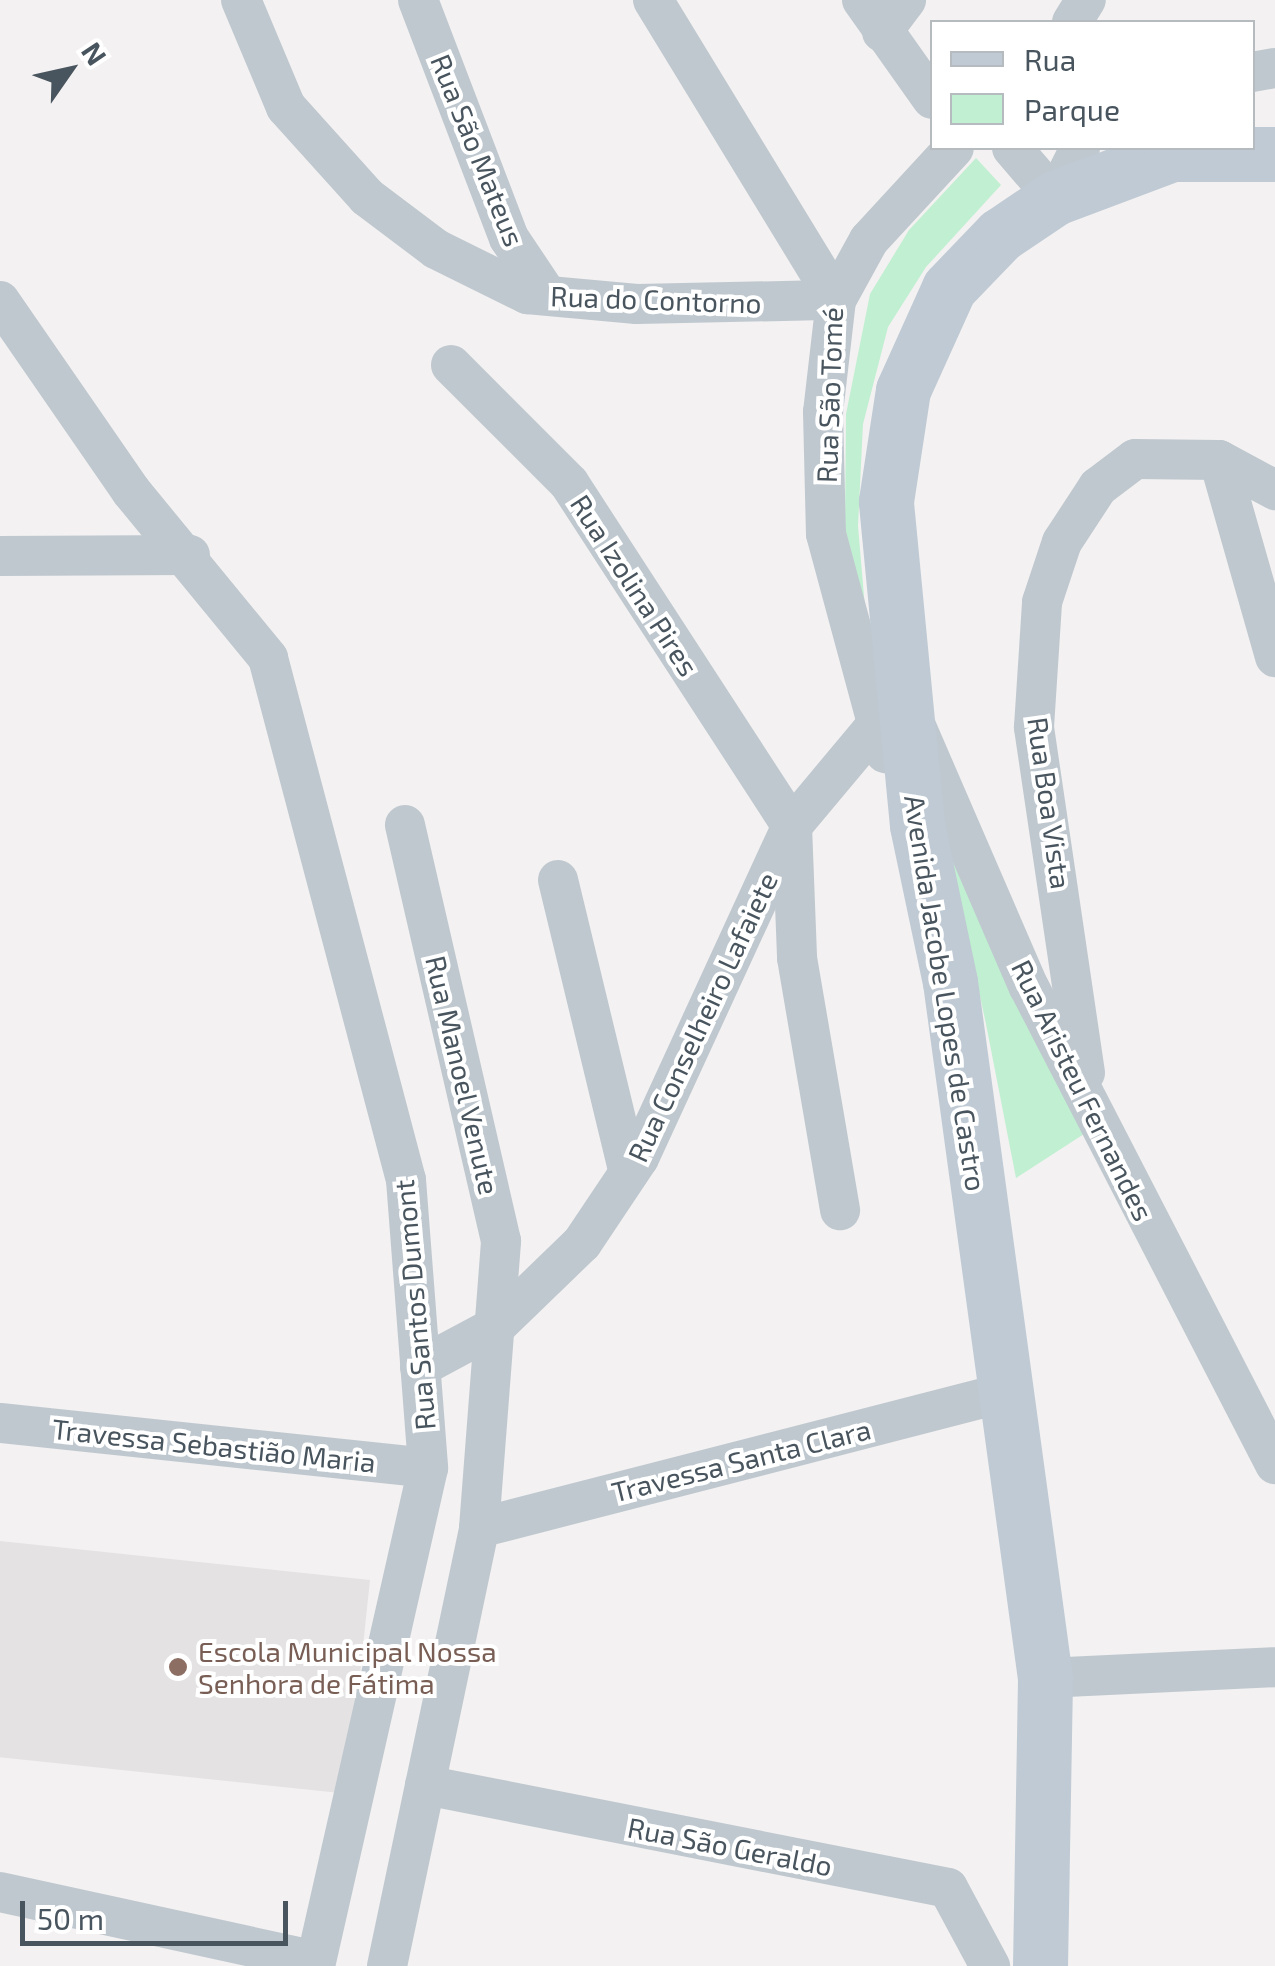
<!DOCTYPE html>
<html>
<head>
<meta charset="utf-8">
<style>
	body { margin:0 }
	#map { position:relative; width:1275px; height:1966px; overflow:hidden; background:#f3f1f1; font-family:"Exo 2",sans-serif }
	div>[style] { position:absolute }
	.education>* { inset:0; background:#e4e2e3; transform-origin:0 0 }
	.green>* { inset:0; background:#c1efd1 }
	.street>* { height:40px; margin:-20px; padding:0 20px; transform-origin:20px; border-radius:20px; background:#bfc8cf }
	.secondary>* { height:55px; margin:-27.5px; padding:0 27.5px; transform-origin:27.5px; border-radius:27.5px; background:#bfcad4 }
	.dots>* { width:28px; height:28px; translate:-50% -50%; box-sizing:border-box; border:5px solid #fff; border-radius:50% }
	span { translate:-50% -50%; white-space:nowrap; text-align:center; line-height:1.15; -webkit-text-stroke:8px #fff; paint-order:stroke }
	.street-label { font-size:28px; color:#49555e }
	.education-label { font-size:28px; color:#785e54 }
	.left { translate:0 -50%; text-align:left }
	.legend { position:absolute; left:930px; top:20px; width:325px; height:130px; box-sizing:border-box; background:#fff; border:2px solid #b6bbbf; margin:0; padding:12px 18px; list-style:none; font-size:30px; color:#49555e }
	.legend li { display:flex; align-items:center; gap:20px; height:50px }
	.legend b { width:50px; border:2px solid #b6bbbf }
	.north { position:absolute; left:20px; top:20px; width:100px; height:100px; -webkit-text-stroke:8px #fff; paint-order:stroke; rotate:56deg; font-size:28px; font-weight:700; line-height:40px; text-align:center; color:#49555e }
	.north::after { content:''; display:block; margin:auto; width:35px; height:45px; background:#49555e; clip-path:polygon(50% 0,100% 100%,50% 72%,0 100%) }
	.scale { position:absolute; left:20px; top:1901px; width:268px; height:45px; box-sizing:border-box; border:5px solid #49555e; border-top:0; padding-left:12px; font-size:30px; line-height:35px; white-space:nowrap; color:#49555e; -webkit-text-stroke:8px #fff; paint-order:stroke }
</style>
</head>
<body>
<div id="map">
	<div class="education">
		<i style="left:0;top:1541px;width:372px;height:215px;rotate:6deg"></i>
	</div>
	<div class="green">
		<i style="clip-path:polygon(976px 158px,1001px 185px,926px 267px,888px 327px,863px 424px,858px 526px,868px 643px,845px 528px,846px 414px,870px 294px,909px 230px)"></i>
		<i style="clip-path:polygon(942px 820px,1084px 1134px,1016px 1178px,986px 1024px)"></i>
	</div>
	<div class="street">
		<i style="left:241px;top:0;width:116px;rotate:67.2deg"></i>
		<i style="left:286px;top:107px;width:121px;rotate:48deg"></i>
		<i style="left:367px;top:197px;width:86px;rotate:37deg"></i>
		<i style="left:436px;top:249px;width:102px;rotate:26.3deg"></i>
		<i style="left:527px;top:294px;width:110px;rotate:5.2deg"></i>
		<i style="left:637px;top:304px;width:199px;rotate:-1.2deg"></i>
		<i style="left:836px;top:300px;width:68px;rotate:-61.2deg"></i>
		<i style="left:869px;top:240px;width:125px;rotate:-47.3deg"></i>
		<i style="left:418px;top:0;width:255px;rotate:69.1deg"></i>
		<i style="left:509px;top:238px;width:69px;rotate:56.3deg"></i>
		<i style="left:653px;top:0;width:351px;rotate:58.6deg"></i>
		<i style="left:836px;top:300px;width:113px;rotate:96.6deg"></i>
		<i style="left:823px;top:412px;width:122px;rotate:88.6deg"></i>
		<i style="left:826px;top:534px;width:227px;rotate:74.9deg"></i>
		<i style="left:862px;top:0;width:121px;rotate:54.7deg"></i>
		<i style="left:1072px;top:22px;width:26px;rotate:-58deg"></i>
		<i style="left:882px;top:32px;width:40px;rotate:-53deg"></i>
		<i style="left:1252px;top:72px;width:23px;rotate:-10deg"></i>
		<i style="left:1012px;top:148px;width:66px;rotate:49.3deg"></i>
		<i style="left:1055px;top:198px;width:56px;rotate:-63.4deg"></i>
		<i style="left:0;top:301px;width:231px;rotate:55.4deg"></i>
		<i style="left:131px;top:491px;width:216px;rotate:50.6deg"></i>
		<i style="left:268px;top:658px;width:540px;rotate:75.19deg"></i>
		<i style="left:406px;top:1180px;width:289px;rotate:85.6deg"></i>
		<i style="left:428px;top:1468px;width:511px;rotate:102.78deg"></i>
		<i style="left:451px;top:365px;width:167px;rotate:45deg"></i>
		<i style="left:569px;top:483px;width:409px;rotate:57deg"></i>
		<i style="left:792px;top:826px;width:132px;rotate:87.8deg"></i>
		<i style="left:797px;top:958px;width:256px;rotate:80.3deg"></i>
		<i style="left:1219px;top:460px;width:205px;rotate:74.1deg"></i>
		<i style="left:0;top:556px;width:190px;rotate:-0.3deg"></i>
		<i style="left:558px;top:880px;width:301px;rotate:76.4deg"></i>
		<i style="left:1085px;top:1073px;width:350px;rotate:-98.4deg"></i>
		<i style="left:1034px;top:727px;width:125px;rotate:-86.3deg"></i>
		<i style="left:1042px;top:602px;width:63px;rotate:-71.6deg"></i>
		<i style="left:1062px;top:542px;width:66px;rotate:-56.8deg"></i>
		<i style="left:1098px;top:487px;width:46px;rotate:-37.1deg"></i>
		<i style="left:1135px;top:459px;width:84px;rotate:0.7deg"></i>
		<i style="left:1219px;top:460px;width:64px;rotate:28.2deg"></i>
		<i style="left:420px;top:1367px;width:85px;rotate:-28.1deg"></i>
		<i style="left:495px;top:1327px;width:121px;rotate:-44deg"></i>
		<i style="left:582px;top:1243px;width:102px;rotate:-56.2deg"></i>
		<i style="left:639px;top:1158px;width:366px;rotate:-65.3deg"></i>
		<i style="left:792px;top:826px;width:126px;rotate:-50.1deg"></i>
		<i style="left:873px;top:729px;width:41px;rotate:-31deg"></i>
		<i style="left:908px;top:708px;width:304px;rotate:66.6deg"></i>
		<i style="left:1029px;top:987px;width:537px;rotate:62.72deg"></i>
		<i style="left:0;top:1423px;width:430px;rotate:6deg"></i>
		<i style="left:479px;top:1528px;width:541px;rotate:-14.45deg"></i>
		<i style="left:1045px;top:1678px;width:230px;rotate:-2.7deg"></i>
		<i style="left:425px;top:1785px;width:533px;rotate:11.14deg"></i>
		<i style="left:948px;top:1888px;width:89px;rotate:61.7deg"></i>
		<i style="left:0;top:1892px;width:323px;rotate:12.3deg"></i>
		<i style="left:387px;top:1966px;width:448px;rotate:-78.1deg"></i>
		<i style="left:479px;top:1528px;width:288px;rotate:-85.6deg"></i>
		<i style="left:501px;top:1241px;width:427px;rotate:-103deg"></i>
	</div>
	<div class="secondary">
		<i style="left:1040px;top:1966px;width:288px;rotate:-89deg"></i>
		<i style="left:1045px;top:1678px;width:702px;rotate:-97.77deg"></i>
		<i style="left:950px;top:982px;width:160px;rotate:-101.9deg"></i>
		<i style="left:917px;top:825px;width:325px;rotate:-95.5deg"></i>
		<i style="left:886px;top:501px;width:112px;rotate:-81.3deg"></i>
		<i style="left:903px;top:390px;width:112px;rotate:-65.7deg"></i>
		<i style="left:949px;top:288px;width:74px;rotate:-46.1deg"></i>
		<i style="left:1000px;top:235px;width:66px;rotate:-33.9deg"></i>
		<i style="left:1055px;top:198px;width:125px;rotate:-20.6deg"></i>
		<i style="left:1172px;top:154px;width:103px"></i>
	</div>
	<div class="dots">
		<i style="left:178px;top:1667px;background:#8d6e63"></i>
	</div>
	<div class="street-label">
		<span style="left:478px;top:150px;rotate:68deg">Rua São Mateus</span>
		<span style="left:656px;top:299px;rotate:2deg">Rua do Contorno</span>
		<span style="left:829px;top:395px;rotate:-88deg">Rua São Tomé</span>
		<span style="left:635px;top:585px;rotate:57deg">Rua Izolina Pires</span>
		<span style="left:1050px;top:803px;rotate:82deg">Rua Boa Vista</span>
		<span style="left:946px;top:993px;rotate:81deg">Avenida Jacobe Lopes de Castro</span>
		<span style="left:702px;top:1017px;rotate:-65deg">Rua Conselheiro Lafaiete</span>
		<span style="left:463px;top:1075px;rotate:77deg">Rua Manoel Venute</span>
		<span style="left:1083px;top:1090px;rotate:64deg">Rua Aristeu Fernandes</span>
		<span style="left:414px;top:1305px;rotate:-95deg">Rua Santos Dumont</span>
		<span style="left:214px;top:1445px;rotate:6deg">Travessa Sebastião Maria</span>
		<span style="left:741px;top:1460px;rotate:-14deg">Travessa Santa Clara</span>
		<span style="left:730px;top:1846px;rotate:11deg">Rua São Geraldo</span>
	</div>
	<div class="education-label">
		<span class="left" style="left:198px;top:1667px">Escola Municipal Nossa<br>Senhora de Fátima</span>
	</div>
	<ul class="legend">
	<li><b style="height:12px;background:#bfcad4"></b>Rua</li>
	<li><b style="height:28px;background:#c1efd1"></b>Parque</li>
	</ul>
	<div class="north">N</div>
	<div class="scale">50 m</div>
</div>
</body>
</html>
